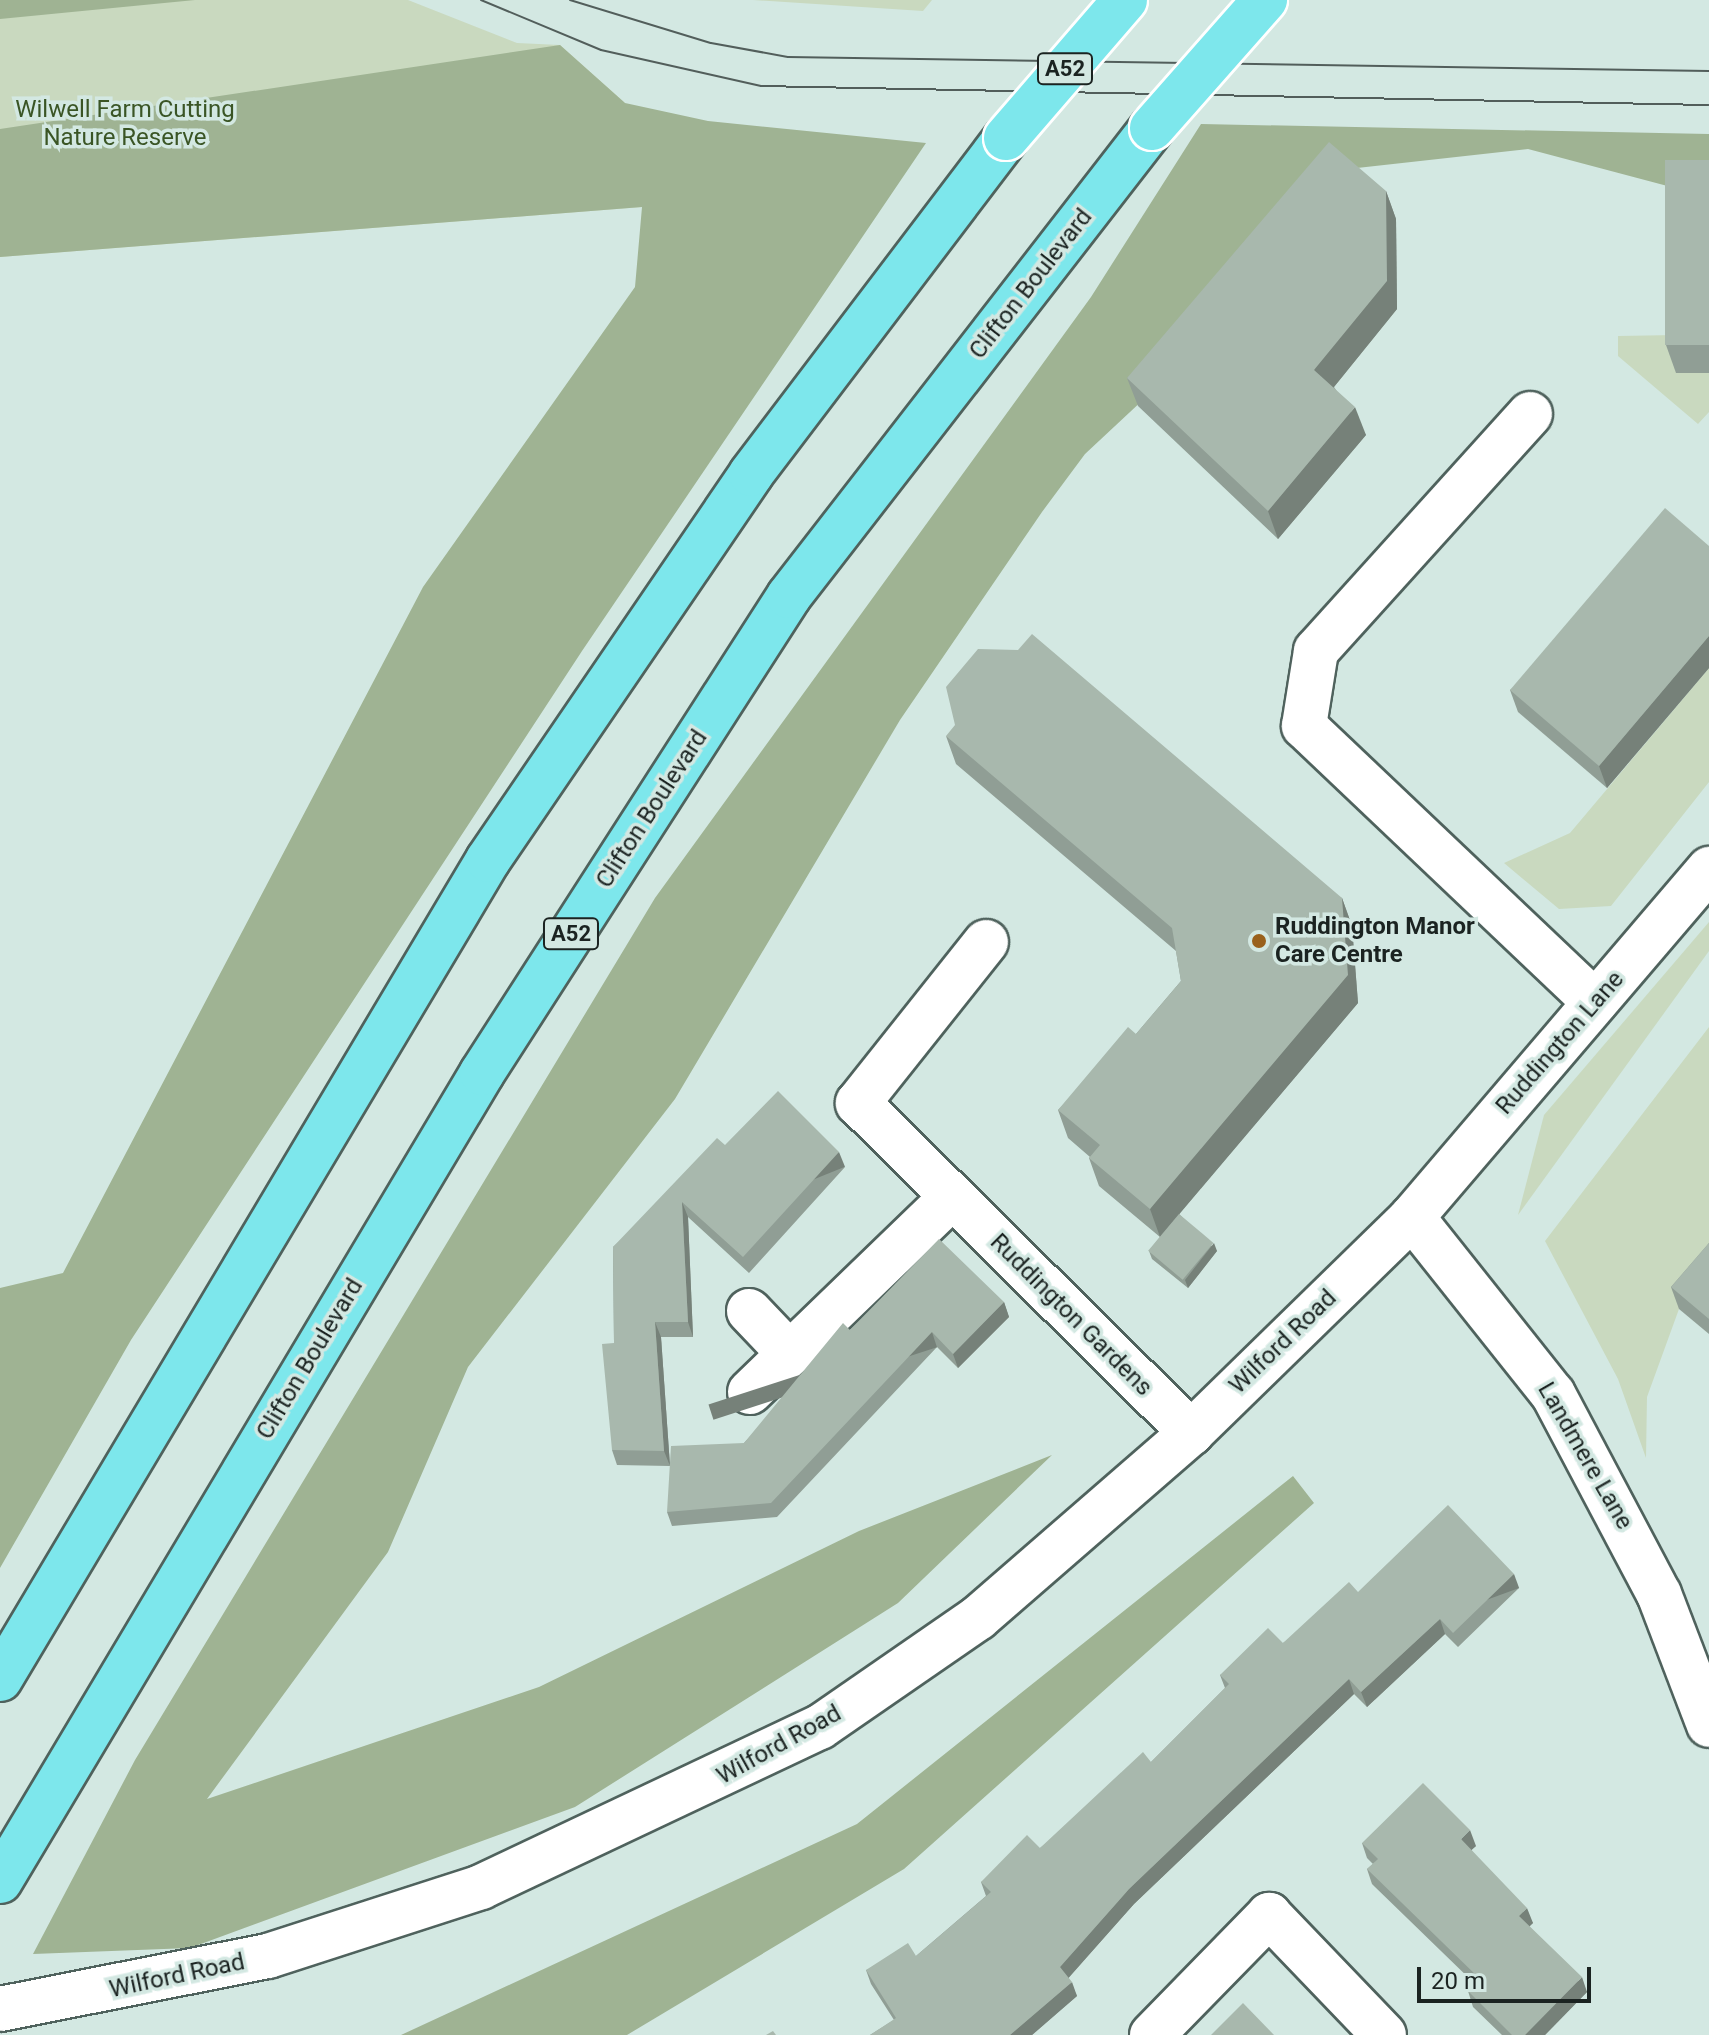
<!DOCTYPE html>
<html>
<head>
<meta charset="utf-8">
<style>
	body { margin:0 }
	#map { position:relative; width:1709px; height:2035px; overflow:hidden; background:#d3e8e2; font-family:Roboto,sans-serif }
	div>[style] { position:absolute }
	.green>* { inset:0; background:#c9d9bf }
	.forest>* { inset:0; background:#9fb393 }
	.roads { filter:drop-shadow(2px 0 #4f625d) drop-shadow(-2px 0 #4f625d) drop-shadow(0 2px #4f625d) drop-shadow(0 -2px #4f625d) }
	.street>* { height:44px; margin:-22px; padding:0 22px; transform-origin:22px; border-radius:22px; background:#fff }
	.secondary>* { height:44px; margin:-22px; padding:0 22px; transform-origin:22px; border-radius:22px; background:#fff }
	.highway>* { height:44px; margin:-22px; padding:0 22px; transform-origin:22px; border-radius:22px; background:#7de7ec }
	.tram>* { height:2px; margin:-1px; padding:0 1px; transform-origin:1px; border-radius:1px; background:#525e5b }
	.bridges { filter:drop-shadow(2px 0 #fff) drop-shadow(-2px 0 #fff) drop-shadow(0 2px #fff) drop-shadow(0 -2px #fff) }
	.highway-bridge>* { height:44px; margin:-22px; padding:0 22px; transform-origin:22px; border-radius:22px; background:#7de7ec }
	.wall>* { inset:0; background:#909e95 }
	.shaded-wall>* { inset:0; background:#768179; transform-origin:0 0 }
	.building>* { inset:0; background:#a8b8ad; transform-origin:0 0 }
	.dots>* { width:22px; height:22px; translate:-50% -50%; box-sizing:border-box; border:4px solid #d3e8e2; border-radius:50% }
	span { translate:-50% -50%; white-space:nowrap; text-align:center; line-height:1.15; -webkit-text-stroke:7px #d3e8e2; paint-order:stroke }
	.shield-label span { padding:2px 6px; background:#d3e8e2; border:2px solid; border-radius:6px; -webkit-text-stroke-width:0 }
	.shield-label { font-size:22px; color:#1b2321; font-weight:700 }
	.park-label { font-size:24px; color:#3a5525 }
	.street-label { font-size:24px; color:#1b2321 }
	.poi-label { font-size:24px; color:#1b2321; font-weight:700 }
	.left { translate:0 -50%; text-align:left }
	.scale { position:absolute; left:1417px; top:1967px; width:174px; height:36px; box-sizing:border-box; border:4px solid #1b2321; border-top:0; padding-left:10px; font-size:24px; line-height:28px; white-space:nowrap; color:#1b2321; -webkit-text-stroke:6px #d3e8e2; paint-order:stroke }
</style>
</head>
<body>
<div id="map">
	<div class="green">
		<i style="clip-path:polygon(0 0,408px 0,517px 43px,560px 45px,625px 103px,642px 207px,0 257px)"></i>
		<i style="clip-path:polygon(753px 0,932px 0,923px 11px)"></i>
		<i style="clip-path:polygon(1676px 335px,1676px 373px,1709px 373px,1709px 412px,1698px 424px,1618px 356px,1618px 336px)"></i>
		<i style="clip-path:polygon(1709px 668px,1709px 782px,1611px 906px,1559px 909px,1504px 863px,1570px 833px)"></i>
		<i style="clip-path:polygon(1709px 922px,1709px 951px,1518px 1215px,1544px 1115px)"></i>
		<i style="clip-path:polygon(1709px 1027px,1709px 1274px,1679px 1309px,1647px 1397px,1646px 1458px,1618px 1379px,1545px 1241px)"></i>
	</div>
	<div class="forest">
		<i style="clip-path:polygon(0 0,195px 0,0 19px)"></i>
		<i style="clip-path:polygon(560px 45px,625px 103px,708px 121px,926px 143px,582px 651px,131px 1340px,0 1568px,0 1288px,63px 1273px,423px 587px,635px 287px,642px 207px,0 257px,0 129px)"></i>
		<i style="clip-path:polygon(1201px 124px,1709px 134px,1709px 188px,1675px 188px,1528px 149px,1339px 170px,1145px 398px,1085px 454px,1042px 512px,900px 720px,675px 1099px,468px 1367px,388px 1552px,207px 1799px,539px 1687px,859px 1531px,1052px 1455px,898px 1603px,575px 1807px,190px 1948px,33px 1954px,135px 1760px,655px 898px,1091px 297px)"></i>
		<i style="clip-path:polygon(1293px 1476px,1314px 1503px,904px 1869px,627px 2035px,401px 2035px,857px 1824px)"></i>
	</div>
	<div class="roads">
		<div class="street">
			<i style="left:1530px;top:414px;width:319px;rotate:132.1deg"></i>
			<i style="left:1316px;top:651px;width:76px;rotate:99.1deg"></i>
			<i style="left:1304px;top:726px;width:401px;rotate:43.5deg"></i>
			<i style="left:986px;top:942px;width:206px;rotate:128.5deg"></i>
			<i style="left:858px;top:1103px;width:469px;rotate:44.7deg"></i>
			<i style="left:749px;top:1311px;width:59px;rotate:46.4deg"></i>
			<i style="left:750px;top:1392px;width:281px;rotate:-44deg"></i>
			<i style="left:1152px;top:2035px;width:168px;rotate:-45.7deg"></i>
			<i style="left:1269px;top:1915px;width:166px;rotate:46.2deg"></i>
		</div>
		<div class="secondary">
			<i style="left:1412px;top:1217px;width:226px;rotate:51.5deg"></i>
			<i style="left:1553px;top:1394px;width:226px;rotate:62.1deg"></i>
			<i style="left:1659px;top:1594px;width:140px;rotate:69.1deg"></i>
			<i style="left:0;top:2009px;width:273px;rotate:-11.2deg"></i>
			<i style="left:268px;top:1956px;width:224px;rotate:-17.9deg"></i>
			<i style="left:481px;top:1887px;width:375px;rotate:-25.3deg"></i>
			<i style="left:820px;top:1727px;width:192px;rotate:-34.6deg"></i>
			<i style="left:978px;top:1618px;width:282px;rotate:-41deg"></i>
			<i style="left:1191px;top:1433px;width:309px;rotate:-44.3deg"></i>
			<i style="left:1412px;top:1217px;width:458px;rotate:-49.5deg"></i>
		</div>
		<div class="highway">
			<i style="left:0;top:1679px;width:953px;rotate:-59.21deg"></i>
			<i style="left:488px;top:860px;width:467px;rotate:-55.7deg"></i>
			<i style="left:751px;top:474px;width:422px;rotate:-52.8deg"></i>
			<i style="left:0;top:1881px;width:941px;rotate:-59.18deg"></i>
			<i style="left:482px;top:1073px;width:567px;rotate:-57.23deg"></i>
			<i style="left:789px;top:596px;width:592px;rotate:-52.2deg"></i>
		</div>
	</div>
	<div class="tram">
		<i style="left:481px;top:0;width:130px;rotate:22.6deg"></i>
		<i style="left:601px;top:50px;width:164px;rotate:12.7deg"></i>
		<i style="left:761px;top:86px;width:948px;rotate:1.15deg"></i>
		<i style="left:570px;top:0;width:147px;rotate:17deg"></i>
		<i style="left:711px;top:43px;width:78px;rotate:10.3deg"></i>
		<i style="left:788px;top:57px;width:921px;rotate:0.87deg"></i>
	</div>
	<div class="bridges">
		<div class="highway-bridge">
			<i style="left:1152px;top:128px;width:171px;rotate:-48.6deg"></i>
			<i style="left:1006px;top:138px;width:182px;rotate:-49.2deg"></i>
		</div>
	</div>
	<div class="wall">
		<i style="clip-path:polygon(1709px 160px,1709px 373px,1676px 373px,1666px 345px)"></i>
		<i style="clip-path:polygon(1386px 191px,1396px 219px,1397px 309px,1334px 387px,1366px 435px,1278px 539px,1138px 406px,1127px 378px)"></i>
		<i style="clip-path:polygon(1709px 546px,1709px 668px,1607px 788px,1518px 712px,1510px 690px)"></i>
		<i style="clip-path:polygon(946px 736px,1342px 898px,1352px 926px,1358px 1003px,1179px 1214px,1217px 1251px,1188px 1288px,1152px 1259px,1149px 1251px,1160px 1237px,1099px 1186px,1089px 1158px,1090px 1157px,1068px 1138px,1058px 1110px,1136px 1034px,1181px 981px,1176px 951px,956px 764px)"></i>
		<i style="clip-path:polygon(725px 1145px,845px 1167px,749px 1273px,688px 1217px,693px 1337px,661px 1337px,670px 1466px,617px 1465px,612px 1450px,614px 1343px,613px 1247px)"></i>
		<i style="clip-path:polygon(1709px 1243px,1709px 1334px,1679px 1309px,1671px 1287px)"></i>
		<i style="clip-path:polygon(1004px 1302px,1009px 1317px,958px 1368px,937px 1347px,777px 1517px,672px 1526px,667px 1512px,744px 1443px,850px 1330px)"></i>
		<i style="clip-path:polygon(1519px 1588px,1458px 1647px,1445px 1634px,1367px 1707px,1354px 1694px,1134px 1904px,1068px 1978px,1077px 1996px,1032px 2035px,870px 2035px,894px 2020px,871px 1984px,866px 1970px,916px 1956px,986px 1896px,981px 1882px,1040px 1848px,1151px 1762px,1225px 1688px,1220px 1675px,1283px 1643px,1358px 1592px)"></i>
		<i style="clip-path:polygon(1362px 1843px,1476px 1846px,1471px 1850px,1533px 1923px,1529px 1926px,1587px 1992px,1545px 2035px,1502px 2035px,1473px 2007px,1468px 1991px,1475px 1984px,1372px 1884px,1367px 1869px,1373px 1864px,1367px 1858px)"></i>
	</div>
	<div class="shaded-wall">
		<i style="clip-path:polygon(1386px 191px,1396px 219px,1397px 309px,1325px 398px,1314px 370px)"></i>
		<i style="clip-path:polygon(1355px 407px,1366px 435px,1278px 539px,1268px 511px)"></i>
		<i style="clip-path:polygon(1709px 636px,1709px 668px,1607px 788px,1599px 766px)"></i>
		<i style="clip-path:polygon(1342px 898px,1352px 926px,1358px 1003px,1160px 1237px,1150px 1209px)"></i>
		<i style="left:839px;top:1152px;width:16px;height:142px;rotate:68deg"></i>
		<i style="clip-path:polygon(682px 1202px,688px 1217px,693px 1337px,688px 1322px)"></i>
		<i style="clip-path:polygon(1214px 1243px,1217px 1251px,1188px 1288px,1185px 1280px)"></i>
		<i style="clip-path:polygon(1004px 1302px,1009px 1317px,958px 1368px,953px 1354px)"></i>
		<i style="clip-path:polygon(655px 1322px,661px 1337px,670px 1466px,664px 1451px)"></i>
		<i style="left:932px;top:1332px;width:16px;height:235px;rotate:72deg"></i>
		<i style="left:1514px;top:1574px;width:15px;height:85px;rotate:70deg"></i>
		<i style="clip-path:polygon(1440px 1619px,1445px 1634px,1367px 1707px,1361px 1692px)"></i>
		<i style="clip-path:polygon(1349px 1679px,1354px 1694px,1134px 1904px,1065px 1982px,1060px 1967px,1129px 1889px)"></i>
		<i style="clip-path:polygon(1470px 1830px,1476px 1846px,1466px 1855px,1461px 1839px)"></i>
		<i style="clip-path:polygon(1527px 1908px,1533px 1923px,1524px 1932px,1519px 1916px)"></i>
		<i style="clip-path:polygon(1582px 1977px,1587px 1992px,1545px 2035px,1525px 2035px)"></i>
		<i style="clip-path:polygon(1072px 1982px,1077px 1996px,1032px 2035px,1010px 2035px)"></i>
	</div>
	<div class="building">
		<i style="clip-path:polygon(1329px 142px,1386px 191px,1387px 281px,1314px 370px,1355px 407px,1268px 511px,1127px 378px)"></i>
		<i style="left:1665px;top:160px;width:44px;height:185px"></i>
		<i style="clip-path:polygon(1665px 508px,1709px 546px,1709px 636px,1599px 766px,1510px 690px)"></i>
		<i style="clip-path:polygon(1032px 634px,1342px 898px,1348px 975px,1150px 1209px,1089px 1158px,1100px 1145px,1058px 1110px,1128px 1027px,1136px 1034px,1181px 981px,1172px 928px,946px 736px,955px 725px,946px 687px,978px 649px,1018px 650px)"></i>
		<i style="clip-path:polygon(778px 1091px,839px 1152px,743px 1257px,682px 1202px,688px 1322px,655px 1322px,664px 1451px,612px 1450px,602px 1344px,614px 1343px,613px 1247px,717px 1138px,725px 1145px)"></i>
		<i style="left:1179px;top:1214px;width:45px;height:48px;rotate:40deg"></i>
		<i style="clip-path:polygon(939px 1239px,1004px 1302px,953px 1354px,932px 1332px,771px 1503px,667px 1512px,671px 1446px,744px 1443px,843px 1323px,850px 1330px)"></i>
		<i style="clip-path:polygon(1709px 1243px,1709px 1319px,1671px 1287px)"></i>
		<i style="clip-path:polygon(1448px 1505px,1514px 1574px,1453px 1633px,1440px 1619px,1361px 1692px,1349px 1679px,1129px 1889px,1060px 1967px,1072px 1982px,1010px 2035px,870px 2035px,896px 2018px,866px 1970px,908px 1943px,916px 1956px,991px 1892px,981px 1882px,1027px 1835px,1040px 1848px,1143px 1752px,1151px 1762px,1229px 1684px,1220px 1675px,1268px 1628px,1283px 1643px,1349px 1582px,1358px 1592px)"></i>
		<i style="clip-path:polygon(1423px 1783px,1470px 1830px,1461px 1839px,1527px 1908px,1519px 1916px,1582px 1977px,1525px 2035px,1512px 2035px,1468px 1991px,1480px 1979px,1367px 1869px,1378px 1859px,1362px 1843px)"></i>
		<i style="clip-path:polygon(1243px 2003px,1274px 2035px,1211px 2035px)"></i>
		<i style="clip-path:polygon(773px 2031px,776px 2035px,766px 2035px)"></i>
	</div>
	<div class="dots">
		<i style="left:1259px;top:941px;background:#99611c"></i>
	</div>
	<div class="shield-label">
		<span style="left:1065px;top:69px">A52</span>
		<span style="left:571px;top:934px">A52</span>
	</div>
	<div class="park-label">
		<span style="left:125px;top:124px">Wilwell Farm Cutting<br>Nature Reserve</span>
	</div>
	<div class="street-label">
		<span style="left:1031px;top:284px;rotate:-52deg">Clifton Boulevard</span>
		<span style="left:652px;top:809px;rotate:-57deg">Clifton Boulevard</span>
		<span style="left:1560px;top:1043px;rotate:-49deg">Ruddington Lane</span>
		<span style="left:1071px;top:1315px;rotate:45deg">Ruddington Gardens</span>
		<span style="left:1283px;top:1342px;rotate:-44deg">Wilford Road</span>
		<span style="left:310px;top:1359px;rotate:-59deg">Clifton Boulevard</span>
		<span style="left:1585px;top:1456px;rotate:60deg">Landmere Lane</span>
		<span style="left:779px;top:1745px;rotate:-29deg">Wilford Road</span>
		<span style="left:177px;top:1976px;rotate:-12deg">Wilford Road</span>
	</div>
	<div class="poi-label">
		<span class="left" style="left:1275px;top:941px">Ruddington Manor<br>Care Centre</span>
	</div>
	<div class="scale">20 m</div>
</div>
</body>
</html>
